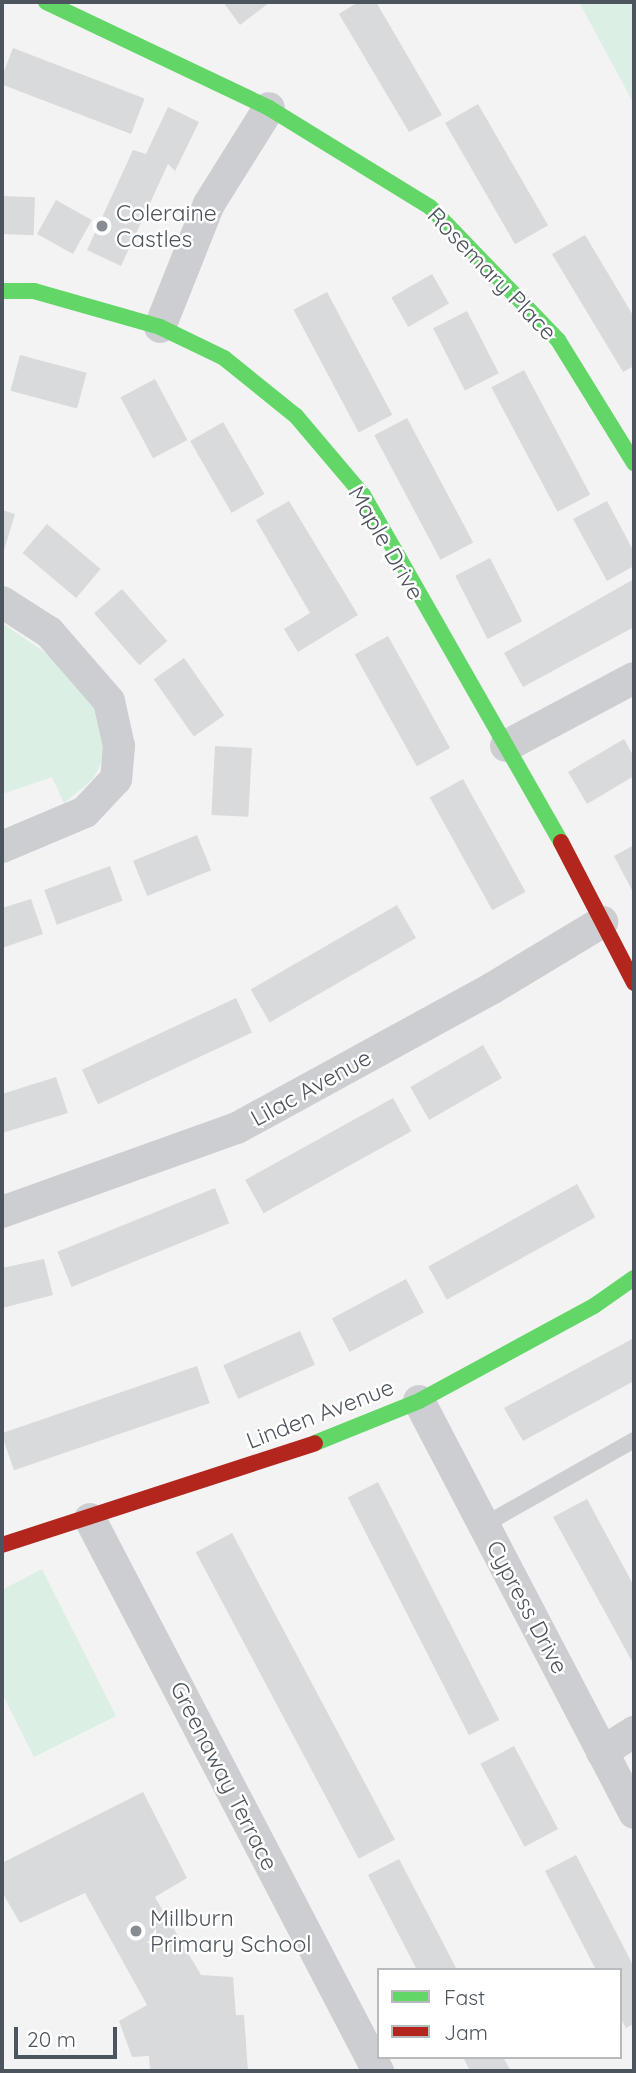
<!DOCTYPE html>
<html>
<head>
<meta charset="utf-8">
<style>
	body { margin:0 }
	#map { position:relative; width:636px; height:2073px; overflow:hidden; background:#f3f3f3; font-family:Quicksand,sans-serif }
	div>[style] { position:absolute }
	.green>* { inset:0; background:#dbefe4 }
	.building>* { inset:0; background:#d9dadc; transform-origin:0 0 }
	.lane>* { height:16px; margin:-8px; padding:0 8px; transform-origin:8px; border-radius:8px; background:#cdced1 }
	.street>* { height:32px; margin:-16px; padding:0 16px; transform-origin:16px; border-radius:16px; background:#cdced1 }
	.fast>* { height:16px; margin:-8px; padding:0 8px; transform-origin:8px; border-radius:8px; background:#63d668 }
	.jam>* { height:16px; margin:-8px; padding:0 8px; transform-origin:8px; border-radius:8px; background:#b3261e }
	.dots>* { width:19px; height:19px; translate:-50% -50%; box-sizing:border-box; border:4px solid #fff; border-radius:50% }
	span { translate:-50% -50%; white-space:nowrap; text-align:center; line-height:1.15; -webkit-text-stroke:5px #fff; paint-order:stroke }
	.poi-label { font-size:23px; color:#4c545d }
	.left { translate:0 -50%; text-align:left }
	.street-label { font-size:23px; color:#4c545d }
	.frame { position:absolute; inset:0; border:4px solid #4c545d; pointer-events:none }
	.legend { position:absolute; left:377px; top:1968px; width:245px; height:91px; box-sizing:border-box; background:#fff; border:2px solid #b7bbbe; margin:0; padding:9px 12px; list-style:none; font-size:21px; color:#4c545d }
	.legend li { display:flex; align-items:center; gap:14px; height:35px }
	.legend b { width:35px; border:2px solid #b7bbbe }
	.scale { position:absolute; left:14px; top:2027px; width:103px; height:32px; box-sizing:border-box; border:4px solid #4c545d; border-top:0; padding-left:9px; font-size:21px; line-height:24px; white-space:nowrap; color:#4c545d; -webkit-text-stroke:5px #fff; paint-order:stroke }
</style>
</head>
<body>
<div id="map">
	<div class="green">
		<i style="clip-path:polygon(579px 2px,634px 2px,634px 104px)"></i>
		<i style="clip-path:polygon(2px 623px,50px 656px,98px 712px,106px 753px,93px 779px,64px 803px,52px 777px,2px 794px)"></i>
		<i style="clip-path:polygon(42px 1569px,116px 1716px,34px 1757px,2px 1693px,2px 1590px)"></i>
	</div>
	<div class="building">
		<i style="clip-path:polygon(223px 2px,270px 2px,240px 25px)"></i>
		<i style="clip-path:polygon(358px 2px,376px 2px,442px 115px,409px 132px,339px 14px)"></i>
		<i style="left:13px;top:48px;width:141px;height:38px;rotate:21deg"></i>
		<i style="left:478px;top:104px;width:140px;height:38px;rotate:60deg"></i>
		<i style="clip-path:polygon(168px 107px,199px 122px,175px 171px,168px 164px,121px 266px,87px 250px,133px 150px,146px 154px)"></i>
		<i style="left:2px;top:196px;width:33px;height:38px;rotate:2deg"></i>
		<i style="left:56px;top:200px;width:41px;height:39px;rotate:29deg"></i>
		<i style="clip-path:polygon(585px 235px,634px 317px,634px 366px,623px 372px,552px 254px)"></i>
		<i style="left:432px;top:274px;width:34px;height:47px;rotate:60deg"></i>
		<i style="left:327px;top:292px;width:139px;height:38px;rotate:62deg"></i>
		<i style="left:467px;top:311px;width:70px;height:38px;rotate:63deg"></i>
		<i style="left:20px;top:355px;width:69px;height:37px;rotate:15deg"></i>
		<i style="left:524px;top:370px;width:141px;height:37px;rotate:62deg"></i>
		<i style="left:155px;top:379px;width:69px;height:39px;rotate:62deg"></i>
		<i style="left:407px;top:418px;width:141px;height:37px;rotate:62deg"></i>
		<i style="left:223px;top:422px;width:83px;height:38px;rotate:60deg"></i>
		<i style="clip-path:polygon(289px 501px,358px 615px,298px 652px,284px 629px,310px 613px,256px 520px)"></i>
		<i style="clip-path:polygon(607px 501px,634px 552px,634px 566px,607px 581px,573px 519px)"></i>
		<i style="clip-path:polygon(2px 510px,15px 514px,4px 550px,2px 550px)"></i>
		<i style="left:47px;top:524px;width:70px;height:38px;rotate:40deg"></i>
		<i style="left:490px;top:558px;width:71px;height:39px;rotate:63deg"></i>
		<i style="clip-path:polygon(634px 579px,634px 627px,523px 687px,504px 653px)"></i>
		<i style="left:122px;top:589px;width:69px;height:37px;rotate:49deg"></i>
		<i style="left:388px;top:636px;width:128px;height:38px;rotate:61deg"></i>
		<i style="left:184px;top:658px;width:70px;height:37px;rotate:55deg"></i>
		<i style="clip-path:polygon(624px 739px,634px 757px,634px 776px,587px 804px,568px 772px)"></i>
		<i style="left:215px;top:746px;width:37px;height:69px;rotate:3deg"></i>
		<i style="left:463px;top:779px;width:129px;height:38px;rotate:61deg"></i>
		<i style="left:197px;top:835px;width:38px;height:69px;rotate:68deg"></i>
		<i style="clip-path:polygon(634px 845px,634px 894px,614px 856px)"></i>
		<i style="left:110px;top:866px;width:37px;height:70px;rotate:70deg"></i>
		<i style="clip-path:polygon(31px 899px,43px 934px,2px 948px,2px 908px)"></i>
		<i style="left:397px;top:905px;width:38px;height:169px;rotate:60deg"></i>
		<i style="left:236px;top:998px;width:38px;height:170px;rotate:65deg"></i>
		<i style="left:483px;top:1045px;width:38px;height:84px;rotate:60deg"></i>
		<i style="clip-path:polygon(56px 1077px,68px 1113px,2px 1133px,2px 1094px)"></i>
		<i style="left:393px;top:1098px;width:38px;height:169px;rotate:61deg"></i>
		<i style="left:577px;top:1184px;width:38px;height:170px;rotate:61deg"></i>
		<i style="left:215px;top:1188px;width:38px;height:170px;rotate:68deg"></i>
		<i style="clip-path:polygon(44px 1259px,53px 1295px,2px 1308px,2px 1268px)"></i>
		<i style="left:406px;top:1279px;width:38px;height:84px;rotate:62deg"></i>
		<i style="left:300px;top:1331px;width:37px;height:84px;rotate:66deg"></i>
		<i style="clip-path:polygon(634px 1338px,634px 1381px,523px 1441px,504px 1408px)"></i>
		<i style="left:197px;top:1366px;width:39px;height:207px;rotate:71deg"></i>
		<i style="left:378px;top:1482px;width:267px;height:34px;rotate:63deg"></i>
		<i style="clip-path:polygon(587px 1499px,634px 1586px,634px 1665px,553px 1517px)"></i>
		<i style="left:232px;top:1533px;width:347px;height:41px;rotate:62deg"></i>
		<i style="left:514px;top:1746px;width:94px;height:38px;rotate:62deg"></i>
		<i style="clip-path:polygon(143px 1792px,187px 1878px,155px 1897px,201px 1975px,233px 1977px,236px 2015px,244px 2015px,248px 2071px,150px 2071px,149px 2056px,132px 2057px,119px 2021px,147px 2005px,85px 1893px,20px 1923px,2px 1892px,2px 1863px)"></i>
		<i style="clip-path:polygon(576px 1855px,634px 1967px,634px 2024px,626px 2028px,620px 2017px,620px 1970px,596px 1970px,545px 1871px)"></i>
		<i style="clip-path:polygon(399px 1859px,440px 1937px,457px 1970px,417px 1970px,368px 1875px)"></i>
		<i style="clip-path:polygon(463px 2057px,503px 2057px,511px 2071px,470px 2071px)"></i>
	</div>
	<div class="lane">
		<i style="left:484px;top:1525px;width:172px;rotate:-29.5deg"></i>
	</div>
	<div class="street">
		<i style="left:160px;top:327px;width:132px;rotate:-68.3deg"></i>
		<i style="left:209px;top:204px;width:113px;rotate:-58deg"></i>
		<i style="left:2px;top:602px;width:56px;rotate:32.6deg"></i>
		<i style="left:49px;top:632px;width:91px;rotate:49deg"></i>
		<i style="left:109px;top:701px;width:46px;rotate:77.5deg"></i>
		<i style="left:119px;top:746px;width:33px;rotate:95deg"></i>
		<i style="left:116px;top:779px;width:45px;rotate:133.2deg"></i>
		<i style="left:85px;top:812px;width:90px;rotate:157.1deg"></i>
		<i style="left:506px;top:746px;width:145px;rotate:-28deg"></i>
		<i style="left:2px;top:1212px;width:250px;rotate:-19.7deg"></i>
		<i style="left:237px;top:1128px;width:290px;rotate:-28.7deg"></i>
		<i style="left:491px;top:989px;width:130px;rotate:-31.1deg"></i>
		<i style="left:419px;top:1401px;width:465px;rotate:62.4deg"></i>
		<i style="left:90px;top:1519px;width:623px;rotate:62.45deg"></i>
		<i style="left:602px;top:1752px;width:38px;rotate:-32deg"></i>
	</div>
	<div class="fast">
		<i style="left:46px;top:2px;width:247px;rotate:25.4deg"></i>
		<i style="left:269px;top:108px;width:189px;rotate:31.6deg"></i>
		<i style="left:430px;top:207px;width:185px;rotate:46.1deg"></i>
		<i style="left:558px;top:340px;width:145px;rotate:58.3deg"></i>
		<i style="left:2px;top:291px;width:32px"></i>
		<i style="left:34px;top:291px;width:131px;rotate:15.9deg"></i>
		<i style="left:160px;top:327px;width:71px;rotate:25.8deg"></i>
		<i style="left:224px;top:358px;width:92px;rotate:38.9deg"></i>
		<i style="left:296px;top:416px;width:104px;rotate:49.7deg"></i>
		<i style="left:363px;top:495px;width:400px;rotate:60.3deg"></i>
		<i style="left:315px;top:1443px;width:112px;rotate:-22deg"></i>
		<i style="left:419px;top:1401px;width:199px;rotate:-28.5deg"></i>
		<i style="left:594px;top:1306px;width:49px;rotate:-35deg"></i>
	</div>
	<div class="jam">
		<i style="left:561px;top:842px;width:159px;rotate:62.6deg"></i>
		<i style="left:2px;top:1545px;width:329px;rotate:-18deg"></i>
	</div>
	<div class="dots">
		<i style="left:102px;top:226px;background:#868c92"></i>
		<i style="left:136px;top:1931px;background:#868c92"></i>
	</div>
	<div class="poi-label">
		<span class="left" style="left:116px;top:226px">Coleraine<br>Castles</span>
		<span class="left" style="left:150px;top:1931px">Millburn<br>Primary School</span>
	</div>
	<div class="street-label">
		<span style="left:492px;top:274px;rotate:46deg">Rosemary Place</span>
		<span style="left:386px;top:543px;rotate:60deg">Maple Drive</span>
		<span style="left:311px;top:1088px;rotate:-29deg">Lilac Avenue</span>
		<span style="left:320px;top:1414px;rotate:-21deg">Linden Avenue</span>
		<span style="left:527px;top:1607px;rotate:62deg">Cypress Drive</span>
		<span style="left:224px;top:1776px;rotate:63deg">Greenaway Terrace</span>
	</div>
	<div class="frame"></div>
	<ul class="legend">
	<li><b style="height:9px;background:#63d668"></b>Fast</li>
	<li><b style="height:9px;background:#b3261e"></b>Jam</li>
	</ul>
	<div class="scale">20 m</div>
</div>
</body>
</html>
